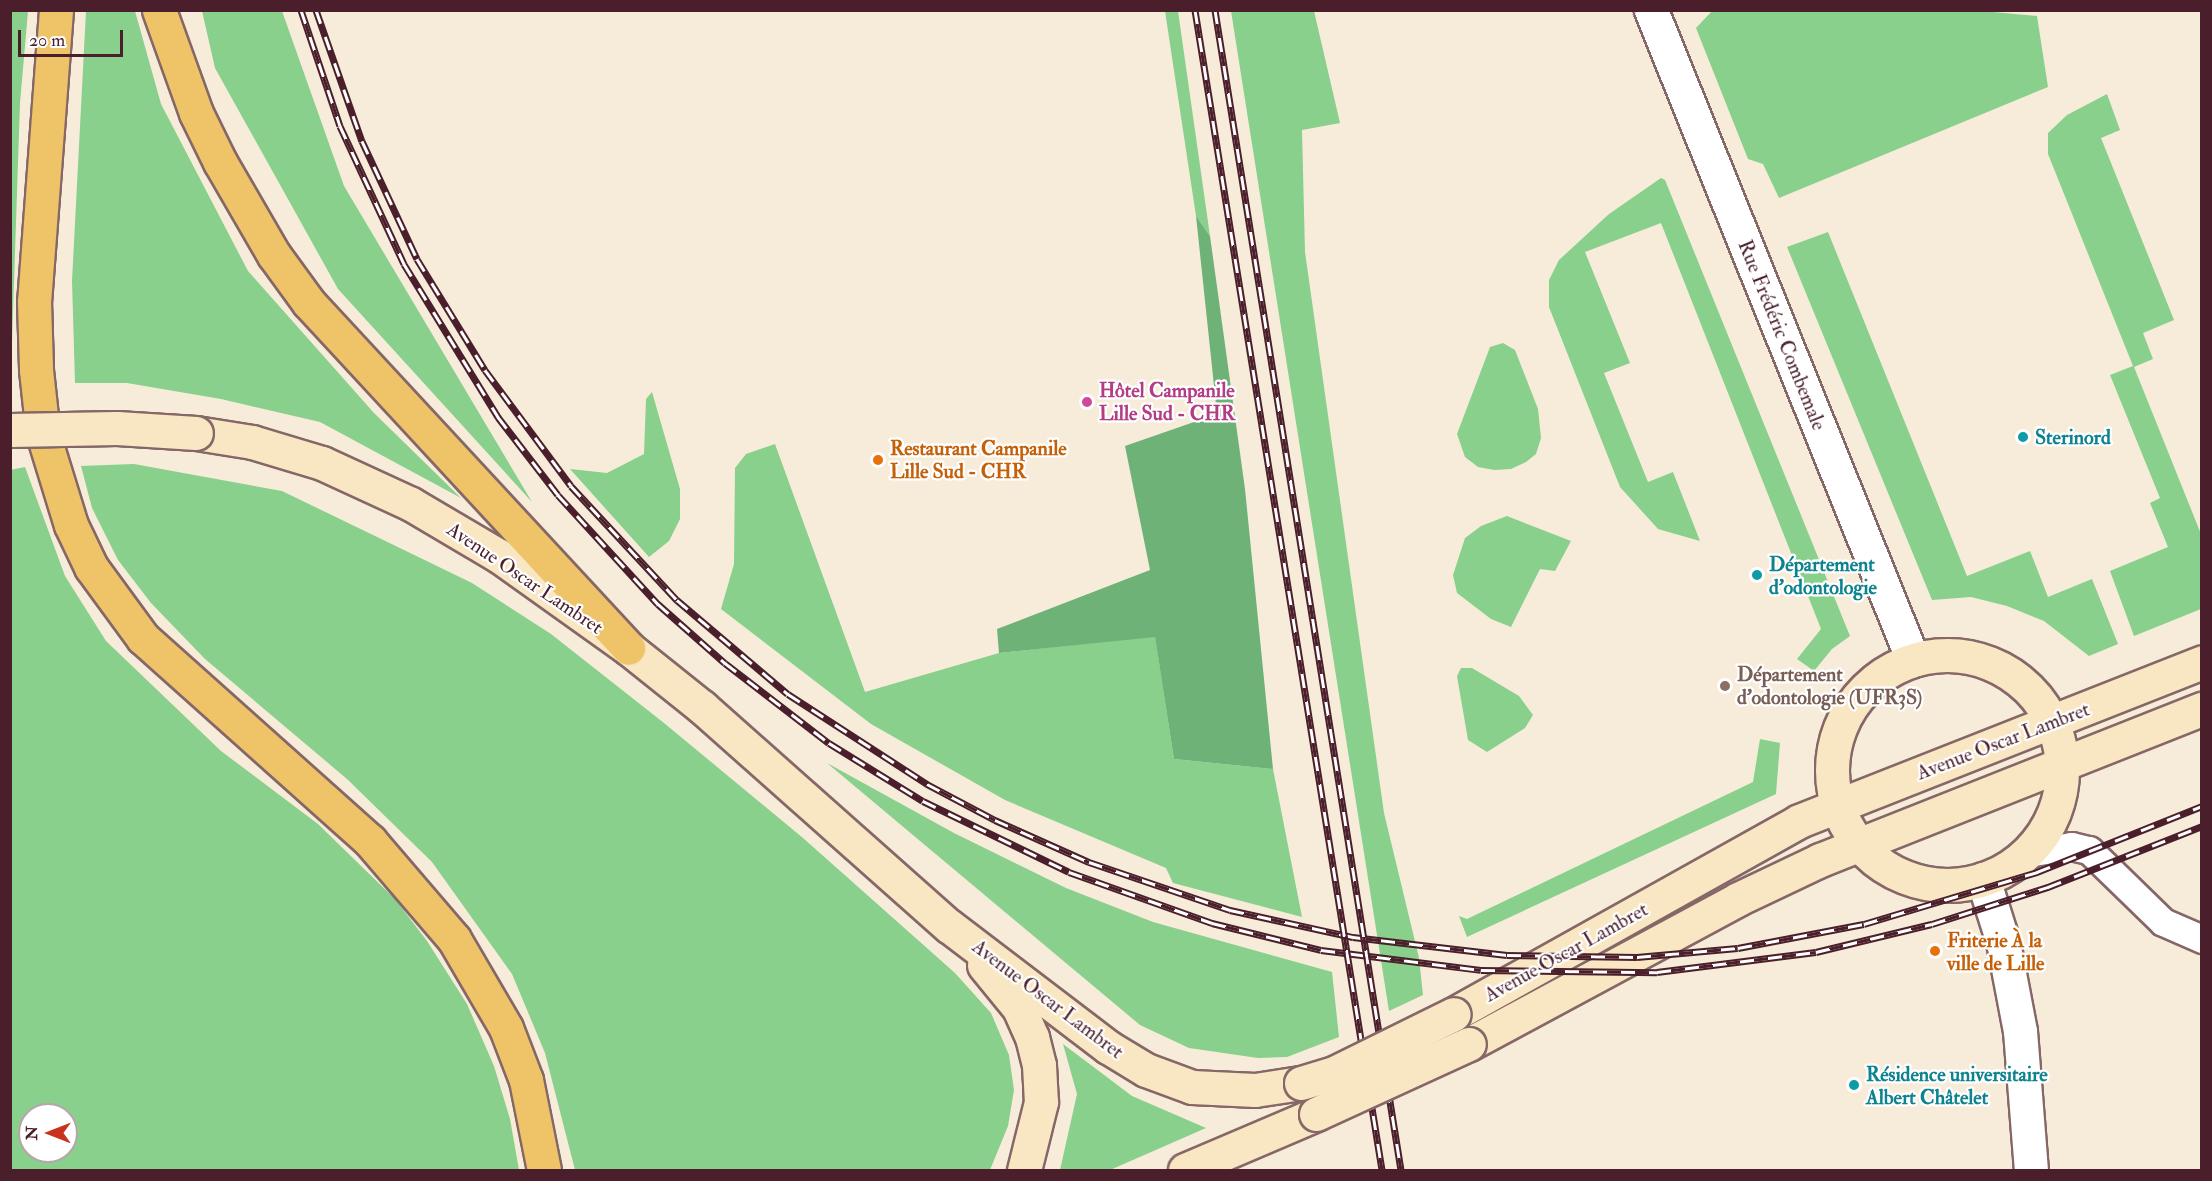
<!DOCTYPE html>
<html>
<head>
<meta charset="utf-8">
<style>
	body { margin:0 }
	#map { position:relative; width:2212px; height:1181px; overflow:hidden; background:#f6ecd9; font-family:"IM FELL Double Pica",serif }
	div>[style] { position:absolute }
	.green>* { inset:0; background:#88d08c }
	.forest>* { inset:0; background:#6eb278 }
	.roads { filter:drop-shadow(2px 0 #866768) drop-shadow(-2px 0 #866768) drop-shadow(0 2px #866768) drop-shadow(0 -2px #866768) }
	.minor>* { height:27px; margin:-13.5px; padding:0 13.5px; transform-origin:13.5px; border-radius:13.5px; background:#fff }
	.tertiary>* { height:33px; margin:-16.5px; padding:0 16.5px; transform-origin:16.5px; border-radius:16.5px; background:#fff }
	.secondary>* { height:33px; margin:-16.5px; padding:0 16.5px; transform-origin:16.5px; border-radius:16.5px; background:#f9e7c3 }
	.secondary>.ring { margin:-16.5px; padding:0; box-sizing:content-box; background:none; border:33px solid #f9e7c3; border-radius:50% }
	.motorway>* { height:33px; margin:-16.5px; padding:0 16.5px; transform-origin:16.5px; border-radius:16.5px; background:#efc469 }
	.rail>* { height:7px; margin-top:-3.5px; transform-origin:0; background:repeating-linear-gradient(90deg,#fff 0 14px,#4a1f2b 0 28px); box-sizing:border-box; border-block:2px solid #4a1f2b }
	.bridges { filter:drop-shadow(2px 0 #866768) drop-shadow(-2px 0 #866768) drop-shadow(0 2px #866768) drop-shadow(0 -2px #866768) }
	.secondary-bridge>* { height:33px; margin:-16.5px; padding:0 16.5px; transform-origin:16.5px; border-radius:16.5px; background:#f9e7c3 }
	.dots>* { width:16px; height:16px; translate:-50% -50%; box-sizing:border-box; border:3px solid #fff; border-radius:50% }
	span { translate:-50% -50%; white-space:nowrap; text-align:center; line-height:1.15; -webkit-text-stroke:4.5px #fff; paint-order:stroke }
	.street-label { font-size:20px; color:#4a1f2b }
	.hotel-label { font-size:20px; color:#b23c85; font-weight:700 }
	.left { translate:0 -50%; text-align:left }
	.culture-label { font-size:20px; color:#0d838f; font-weight:700 }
	.food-label { font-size:20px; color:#c56008; font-weight:700 }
	.education-label { font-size:20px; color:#785e54; font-weight:700 }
	.frame { position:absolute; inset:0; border:12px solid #4a1f2b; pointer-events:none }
	.north { position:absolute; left:18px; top:1103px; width:60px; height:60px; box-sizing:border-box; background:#fff; border:2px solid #b7a5aa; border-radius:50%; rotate:270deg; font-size:16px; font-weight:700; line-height:24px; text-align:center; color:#4a1f2b }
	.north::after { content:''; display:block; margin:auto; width:21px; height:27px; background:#c8321e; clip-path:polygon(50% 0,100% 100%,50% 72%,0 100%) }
	.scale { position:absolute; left:18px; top:30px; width:105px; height:27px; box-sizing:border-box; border:3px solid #4a1f2b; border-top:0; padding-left:8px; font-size:18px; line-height:21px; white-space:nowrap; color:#4a1f2b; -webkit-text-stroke:4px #fff; paint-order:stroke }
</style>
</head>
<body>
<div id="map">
	<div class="green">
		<i style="clip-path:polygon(1713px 10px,1971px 10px,2037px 16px,2048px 87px,1779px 198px,1763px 164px,1748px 159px,1696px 28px)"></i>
		<i style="clip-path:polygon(28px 11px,20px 103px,11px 372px,10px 11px)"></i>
		<i style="clip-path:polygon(86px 11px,135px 11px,161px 104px,248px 271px,374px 413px,461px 498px,320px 422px,221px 399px,127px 383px,75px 383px,72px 281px)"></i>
		<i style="clip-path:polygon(202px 11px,282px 11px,344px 186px,532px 502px,338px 289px,215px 68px)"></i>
		<i style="clip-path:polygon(1165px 11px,1178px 11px,1210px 236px,1196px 216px)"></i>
		<i style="clip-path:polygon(1231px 11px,1314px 11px,1340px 123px,1302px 130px,1305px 252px,1384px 813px,1419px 958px,1423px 995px,1389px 1011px)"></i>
		<i style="clip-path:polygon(2107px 94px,2120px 130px,2101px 138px,2174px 320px,2143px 333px,2153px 359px,2134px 367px,2201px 534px,2201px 609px,2134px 636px,2110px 571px,2168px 547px,2150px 503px,2160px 498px,2110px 375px,2133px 366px,2048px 154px,2048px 133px,2067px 115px)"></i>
		<i style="clip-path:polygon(1661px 178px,1665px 180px,1850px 636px,1832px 649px,1814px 671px,1797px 659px,1821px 629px,1661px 223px,1585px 252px,1630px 363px,1604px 373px,1648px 482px,1673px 472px,1700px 541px,1658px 529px,1620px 487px,1549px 307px,1549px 280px,1559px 260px,1609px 214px)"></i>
		<i style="clip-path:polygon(1828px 232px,1967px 576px,2030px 551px,2048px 597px,2092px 579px,2118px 644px,2089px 656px,2044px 621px,2007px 606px,1971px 597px,1932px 600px,1787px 247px)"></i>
		<i style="clip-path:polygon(1503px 343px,1515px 350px,1538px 409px,1541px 438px,1536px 454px,1526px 462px,1511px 469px,1494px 470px,1478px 467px,1465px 457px,1457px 434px,1490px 347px)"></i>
		<i style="clip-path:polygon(652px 392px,680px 489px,680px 519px,669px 541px,649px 557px,570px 469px,607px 473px,644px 454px,646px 399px)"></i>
		<i style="clip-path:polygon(775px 444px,865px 692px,999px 653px,1155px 636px,1174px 759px,1273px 769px,1302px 917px,1173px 883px,1166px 868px,1005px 800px,871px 724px,721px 609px,734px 564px,735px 468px,746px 454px)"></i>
		<i style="clip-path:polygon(134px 464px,282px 491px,373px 535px,472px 583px,551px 634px,664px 723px,803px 838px,955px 973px,991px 1013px,1009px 1055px,1014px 1090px,1008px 1126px,990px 1170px,575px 1170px,545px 1053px,512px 974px,432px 862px,347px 779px,205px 659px,151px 603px,118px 560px,92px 508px,81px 466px)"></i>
		<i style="clip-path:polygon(evenodd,25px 467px,65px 576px,106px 641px,221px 751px,318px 824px,395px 899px,427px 941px,467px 1004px,494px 1066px,510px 1119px,519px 1170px,11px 1170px,10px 470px,25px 467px,30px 1115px,66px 1115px,66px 1151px,30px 1151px,30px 1115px)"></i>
		<i style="clip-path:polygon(1507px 516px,1571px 541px,1555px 571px,1540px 569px,1511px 627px,1491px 619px,1457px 593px,1453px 575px,1465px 538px,1481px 526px)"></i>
		<i style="clip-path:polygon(1461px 668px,1472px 668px,1519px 696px,1533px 715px,1525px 728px,1487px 752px,1468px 740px,1457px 676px)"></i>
		<i style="clip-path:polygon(1760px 739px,1780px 743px,1776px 794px,1467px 937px,1459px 916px,1467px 919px,1753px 782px)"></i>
		<i style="clip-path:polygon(827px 763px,954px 833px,1066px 888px,1153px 922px,1332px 972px,1339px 1037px,1287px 1057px,1258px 1058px,1189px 1048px,1140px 1025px)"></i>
		<i style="clip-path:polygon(1063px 1044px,1132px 1096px,1206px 1128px,1110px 1170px,1060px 1170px,1077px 1094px)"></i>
	</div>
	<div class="forest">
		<i style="clip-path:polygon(1196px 216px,1210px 236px,1245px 489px,1273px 769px,1174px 759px,1155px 637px,999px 653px,997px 629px,1150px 570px,1125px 446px,1217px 414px)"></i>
	</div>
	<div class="roads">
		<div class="minor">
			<i style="left:2027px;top:853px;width:45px;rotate:-9deg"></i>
			<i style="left:2071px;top:846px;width:18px;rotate:13deg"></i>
			<i style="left:2089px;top:850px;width:103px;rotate:44.2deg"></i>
			<i style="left:2163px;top:922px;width:43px;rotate:23.6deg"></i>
		</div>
		<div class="tertiary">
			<i style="left:1651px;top:10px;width:701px;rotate:68.05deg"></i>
			<i style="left:1983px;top:879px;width:66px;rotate:72.4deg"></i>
			<i style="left:2003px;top:942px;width:91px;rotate:79.2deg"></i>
			<i style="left:2020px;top:1031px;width:139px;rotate:85.5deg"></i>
		</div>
		<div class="secondary">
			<i style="left:196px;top:433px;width:57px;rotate:9.1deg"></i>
			<i style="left:252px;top:442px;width:73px;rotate:16.7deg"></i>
			<i style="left:322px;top:463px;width:98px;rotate:24.7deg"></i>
			<i style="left:411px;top:504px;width:102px;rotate:30.6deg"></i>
			<i style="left:499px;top:556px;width:158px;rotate:35.5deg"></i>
			<i style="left:628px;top:648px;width:95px;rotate:38.6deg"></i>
			<i style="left:702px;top:707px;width:330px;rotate:41.6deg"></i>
			<i style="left:949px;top:926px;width:200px;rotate:37.3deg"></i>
			<i style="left:1108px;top:1047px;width:44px;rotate:31.2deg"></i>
			<i style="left:1146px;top:1070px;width:49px;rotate:20.3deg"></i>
			<i style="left:1192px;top:1087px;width:63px;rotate:2.7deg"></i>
			<i style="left:1255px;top:1090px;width:47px;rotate:-8.7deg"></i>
			<i class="ring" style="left:1832px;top:655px;width:197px;height:197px"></i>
			<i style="left:984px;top:965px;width:55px;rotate:50.9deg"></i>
			<i style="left:1019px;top:1008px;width:32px;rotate:66deg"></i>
			<i style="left:1032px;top:1037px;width:29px;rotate:76deg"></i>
			<i style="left:1039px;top:1065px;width:37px;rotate:87deg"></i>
			<i style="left:1041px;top:1102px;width:70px;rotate:104deg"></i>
			<i style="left:1454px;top:1014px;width:395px;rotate:-29.2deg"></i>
			<i style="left:1799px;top:821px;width:433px;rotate:-21.5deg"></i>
			<i style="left:1469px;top:1044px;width:306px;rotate:-28.3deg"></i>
			<i style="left:1738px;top:899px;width:91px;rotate:-25.4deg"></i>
			<i style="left:1820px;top:860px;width:411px;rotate:-21.6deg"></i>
			<i style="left:1185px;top:1170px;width:142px;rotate:-23.1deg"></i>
		</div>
		<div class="motorway">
			<i style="left:56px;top:10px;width:292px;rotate:94.3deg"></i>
			<i style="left:34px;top:301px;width:69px;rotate:88.3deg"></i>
			<i style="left:36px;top:370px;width:64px;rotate:83.8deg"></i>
			<i style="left:43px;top:434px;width:95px;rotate:72.9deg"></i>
			<i style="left:71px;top:525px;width:47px;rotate:64.5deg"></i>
			<i style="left:91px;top:567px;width:88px;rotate:53.8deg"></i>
			<i style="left:143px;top:638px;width:305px;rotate:41.8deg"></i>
			<i style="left:370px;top:841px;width:129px;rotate:49.4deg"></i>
			<i style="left:454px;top:939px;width:103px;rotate:59.7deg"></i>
			<i style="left:506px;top:1028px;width:56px;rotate:69deg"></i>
			<i style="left:526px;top:1080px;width:92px;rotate:78.7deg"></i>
			<i style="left:159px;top:10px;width:109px;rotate:70.2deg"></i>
			<i style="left:196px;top:113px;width:55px;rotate:63.9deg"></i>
			<i style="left:220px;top:162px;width:108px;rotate:59.9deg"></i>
			<i style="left:274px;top:255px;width:59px;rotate:53.9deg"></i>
			<i style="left:309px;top:303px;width:470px;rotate:47.2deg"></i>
		</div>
	</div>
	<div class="rail">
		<i style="left:301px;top:10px;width:122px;rotate:71.4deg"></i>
		<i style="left:340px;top:126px;width:152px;rotate:65.1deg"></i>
		<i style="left:404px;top:264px;width:180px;rotate:58.4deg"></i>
		<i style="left:498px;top:417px;width:98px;rotate:52.4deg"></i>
		<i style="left:558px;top:495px;width:148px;rotate:47.5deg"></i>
		<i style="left:658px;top:604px;width:89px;rotate:41.4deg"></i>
		<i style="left:725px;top:663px;width:131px;rotate:37.6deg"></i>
		<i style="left:829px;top:743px;width:110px;rotate:31.7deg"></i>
		<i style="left:923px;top:801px;width:162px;rotate:25.9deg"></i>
		<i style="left:1069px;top:872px;width:152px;rotate:19.6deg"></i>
		<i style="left:1212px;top:923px;width:112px;rotate:13.9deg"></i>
		<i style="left:1321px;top:950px;width:161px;rotate:7.1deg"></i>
		<i style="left:1481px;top:970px;width:176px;rotate:0.7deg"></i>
		<i style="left:1657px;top:972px;width:160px;rotate:-7.2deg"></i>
		<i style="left:1816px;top:952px;width:119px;rotate:-13.6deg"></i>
		<i style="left:1932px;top:924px;width:122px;rotate:-17.7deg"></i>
		<i style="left:2048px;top:887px;width:166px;rotate:-21.6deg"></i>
		<i style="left:316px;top:10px;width:139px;rotate:70.7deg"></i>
		<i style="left:362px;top:141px;width:130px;rotate:65deg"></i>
		<i style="left:417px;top:259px;width:130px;rotate:58.5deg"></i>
		<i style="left:485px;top:370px;width:144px;rotate:53.4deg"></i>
		<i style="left:571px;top:486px;width:156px;rotate:47.1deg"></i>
		<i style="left:677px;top:600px;width:145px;rotate:40.3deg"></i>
		<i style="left:788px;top:694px;width:166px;rotate:32.9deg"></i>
		<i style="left:927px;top:784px;width:77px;rotate:27.9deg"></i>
		<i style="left:995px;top:820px;width:103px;rotate:24.1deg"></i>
		<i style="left:1089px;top:862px;width:149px;rotate:18.8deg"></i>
		<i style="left:1230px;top:910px;width:126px;rotate:12.4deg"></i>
		<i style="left:1353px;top:937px;width:155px;rotate:6.7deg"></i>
		<i style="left:1507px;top:955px;width:130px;rotate:0.9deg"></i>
		<i style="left:1637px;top:957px;width:101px;rotate:-5.1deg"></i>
		<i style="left:1738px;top:948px;width:128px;rotate:-10.8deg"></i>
		<i style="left:1864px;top:924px;width:181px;rotate:-16.7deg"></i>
		<i style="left:2037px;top:872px;width:178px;rotate:-21.8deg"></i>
		<i style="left:1195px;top:10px;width:1175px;rotate:80.84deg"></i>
		<i style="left:1215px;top:10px;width:1175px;rotate:80.89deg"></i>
	</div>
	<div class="bridges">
		<div class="secondary-bridge">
			<i style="left:10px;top:430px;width:107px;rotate:-1.1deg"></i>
			<i style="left:117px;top:428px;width:79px;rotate:3.6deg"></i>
			<i style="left:1301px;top:1083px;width:37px;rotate:-17deg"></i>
			<i style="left:1336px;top:1072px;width:131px;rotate:-26.2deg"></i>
			<i style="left:1316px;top:1114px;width:168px;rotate:-24.6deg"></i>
		</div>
	</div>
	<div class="dots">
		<i style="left:1087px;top:402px;background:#d1479c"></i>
		<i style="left:2023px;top:437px;background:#0f9aa8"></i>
		<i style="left:878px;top:460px;background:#e8710a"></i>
		<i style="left:1757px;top:575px;background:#0f9aa8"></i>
		<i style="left:1725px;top:686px;background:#8d6e63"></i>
		<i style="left:1935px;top:951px;background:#e8710a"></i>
		<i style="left:1854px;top:1085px;background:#0f9aa8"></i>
	</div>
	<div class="street-label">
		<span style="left:1782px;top:335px;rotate:68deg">Rue Frédéric Combemale</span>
		<span style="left:525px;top:578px;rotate:34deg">Avenue Oscar Lambret</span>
		<span style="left:2003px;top:741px;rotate:-21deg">Avenue Oscar Lambret</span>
		<span style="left:1566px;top:952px;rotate:-29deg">Avenue Oscar Lambret</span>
		<span style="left:1048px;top:999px;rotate:37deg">Avenue Oscar Lambret</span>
	</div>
	<div class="hotel-label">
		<span class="left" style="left:1099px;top:402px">Hôtel Campanile<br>Lille Sud - CHR</span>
	</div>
	<div class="culture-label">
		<span class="left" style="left:2035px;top:437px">Sterinord</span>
		<span class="left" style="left:1769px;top:576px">Département<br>d’odontologie</span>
		<span class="left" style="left:1866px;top:1086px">Résidence universitaire<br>Albert Châtelet</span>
	</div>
	<div class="food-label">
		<span class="left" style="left:890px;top:460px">Restaurant Campanile<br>Lille Sud - CHR</span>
		<span class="left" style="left:1947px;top:952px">Friterie À la<br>ville de Lille</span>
	</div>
	<div class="education-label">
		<span class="left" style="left:1737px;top:686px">Département<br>d’odontologie (UFR3S)</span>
	</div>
	<div class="frame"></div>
	<div class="north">N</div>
	<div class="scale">20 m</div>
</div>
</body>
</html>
